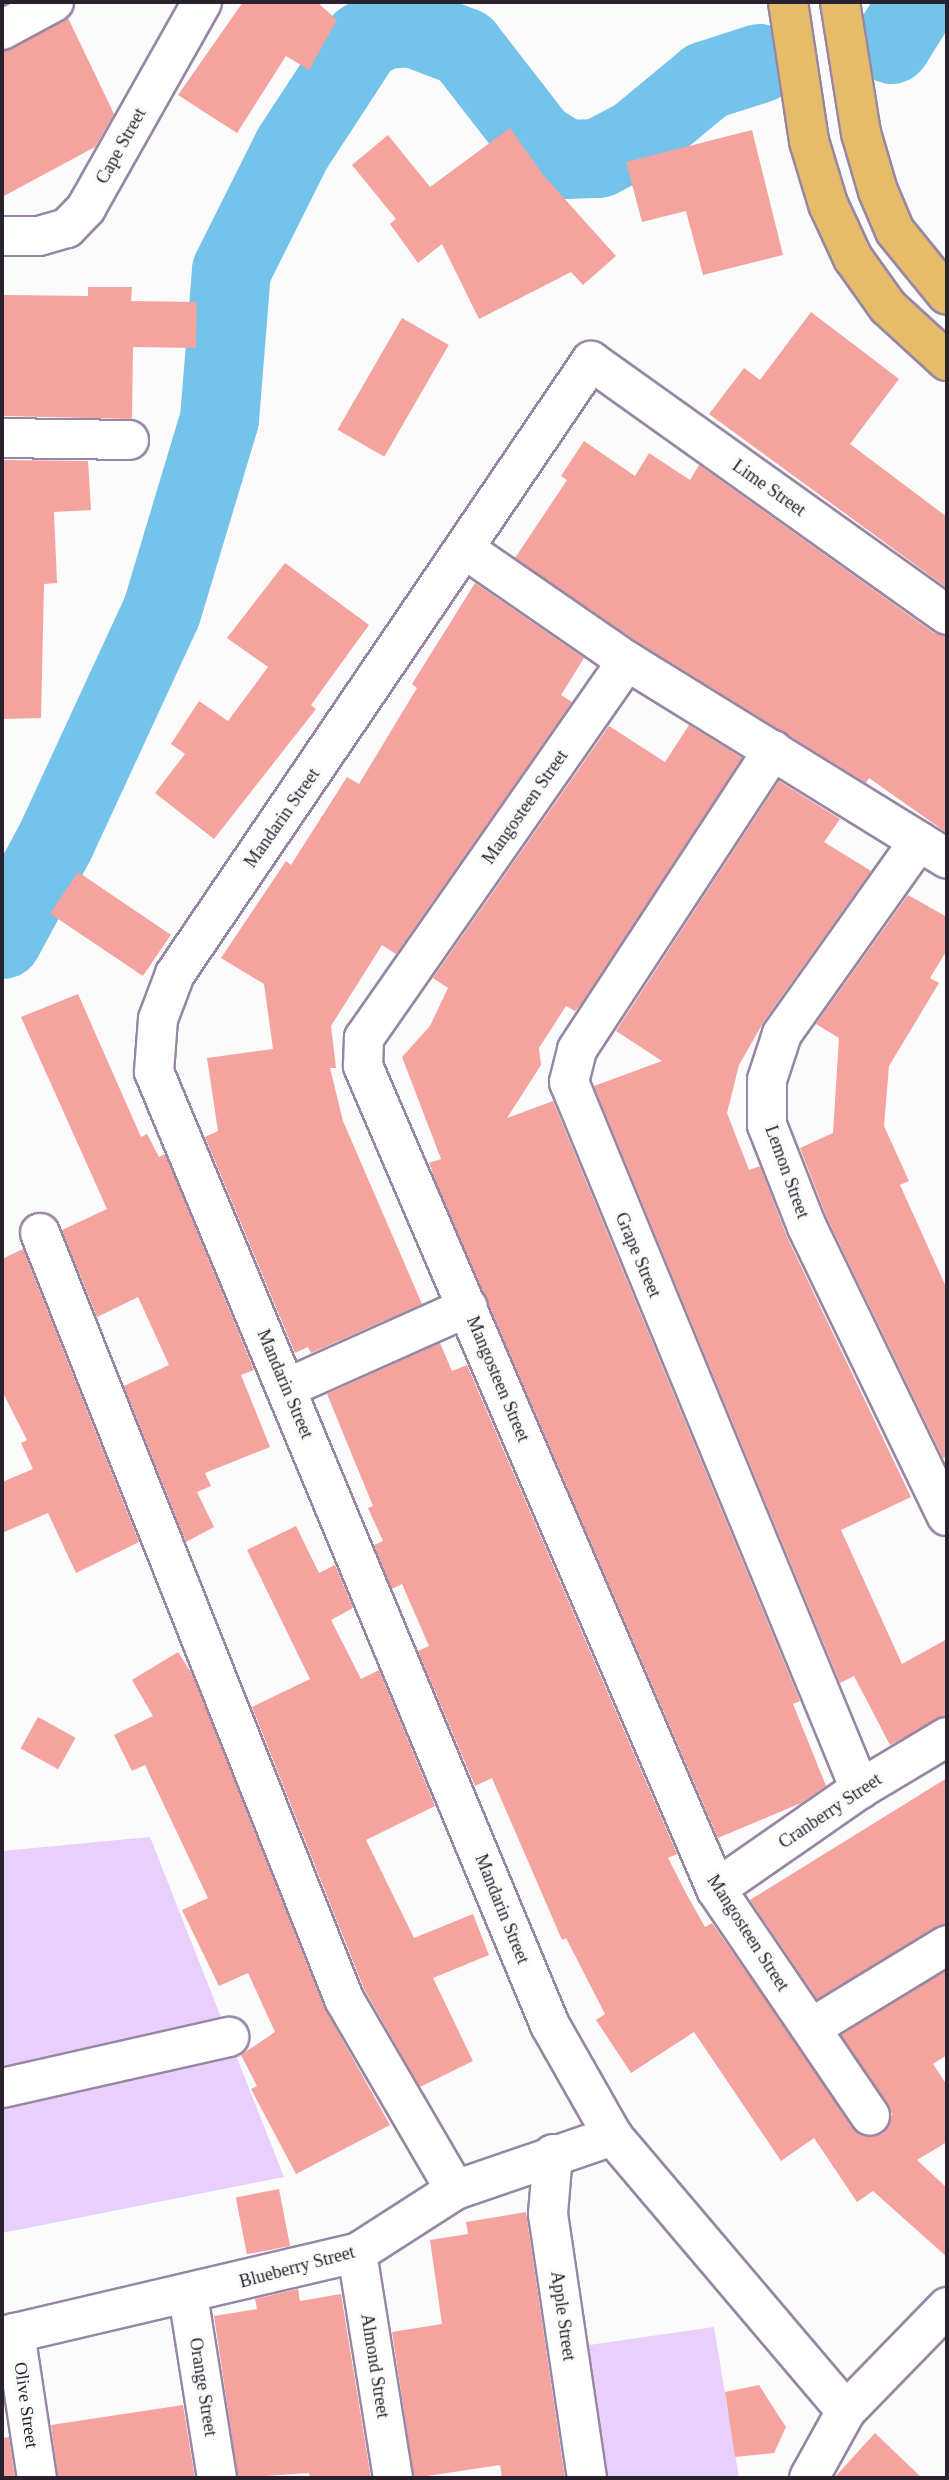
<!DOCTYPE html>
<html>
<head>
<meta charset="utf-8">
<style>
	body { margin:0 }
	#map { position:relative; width:949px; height:2480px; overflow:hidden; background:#fbfbfb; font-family:Georgia,serif }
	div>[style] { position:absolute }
	.green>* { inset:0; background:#e9cffb }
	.river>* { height:79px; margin:-39.5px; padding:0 39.5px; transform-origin:39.5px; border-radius:39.5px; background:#74c3eb }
	.building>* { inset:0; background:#f4a39f; transform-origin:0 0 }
	.roads { filter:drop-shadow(2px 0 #9887a4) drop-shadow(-2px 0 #9887a4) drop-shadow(0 2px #9887a4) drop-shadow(0 -2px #9887a4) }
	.minor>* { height:38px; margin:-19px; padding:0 19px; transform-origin:19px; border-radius:19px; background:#fff }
	.major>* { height:38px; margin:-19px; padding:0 19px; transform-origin:19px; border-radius:19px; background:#e6bc6b }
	span { translate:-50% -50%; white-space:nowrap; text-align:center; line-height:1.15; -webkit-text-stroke:6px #fbfbfb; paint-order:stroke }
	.street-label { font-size:18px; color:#29222e }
	.frame { position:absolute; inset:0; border:4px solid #29222e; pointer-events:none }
</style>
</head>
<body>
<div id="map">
	<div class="green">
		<i style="clip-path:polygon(150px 1837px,284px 2177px,2px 2233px,2px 1851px)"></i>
		<i style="clip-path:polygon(714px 2327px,739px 2478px,603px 2478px,582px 2346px)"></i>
	</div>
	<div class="river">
		<i style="left:891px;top:44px;width:49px;rotate:-58.2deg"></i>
		<i style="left:2px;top:939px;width:111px;rotate:-61.6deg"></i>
		<i style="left:55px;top:841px;width:252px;rotate:-65.2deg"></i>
		<i style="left:161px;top:612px;width:202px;rotate:-73.3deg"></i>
		<i style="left:219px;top:419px;width:149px;rotate:-85.4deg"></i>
		<i style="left:231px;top:270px;width:136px;rotate:-63.4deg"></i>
		<i style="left:292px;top:148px;width:128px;rotate:-56.8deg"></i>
		<i style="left:362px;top:41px;width:24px;rotate:-30deg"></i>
		<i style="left:383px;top:29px;width:29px;rotate:-4deg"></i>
		<i style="left:412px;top:27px;width:56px;rotate:21deg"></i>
		<i style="left:464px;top:47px;width:119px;rotate:52.2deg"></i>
		<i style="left:537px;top:141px;width:34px;rotate:32deg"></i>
		<i style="left:566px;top:159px;width:32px;rotate:-2deg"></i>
		<i style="left:598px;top:158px;width:43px;rotate:-27.8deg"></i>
		<i style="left:636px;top:138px;width:91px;rotate:-39.6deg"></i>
		<i style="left:706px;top:80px;width:56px;rotate:-17.8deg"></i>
	</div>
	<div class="building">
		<i style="clip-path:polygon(243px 2px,317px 2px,337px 20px,309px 70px,286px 56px,237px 133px,178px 95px)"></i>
		<i style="clip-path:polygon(68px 18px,114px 114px,95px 147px,2px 197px,2px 52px)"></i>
		<i style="clip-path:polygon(510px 128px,544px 176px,616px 256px,583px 285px,571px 272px,479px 319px,442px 244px,418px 263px,390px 224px,396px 219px,352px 165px,388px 135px,430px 187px)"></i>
		<i style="clip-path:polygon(752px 130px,783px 255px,703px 275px,686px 211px,642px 222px,626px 162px)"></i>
		<i style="clip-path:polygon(88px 287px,132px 287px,131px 301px,197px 302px,196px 348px,133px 347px,132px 419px,2px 416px,2px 295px,88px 296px)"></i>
		<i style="clip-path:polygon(811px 312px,899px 379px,850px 444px,947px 517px,947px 588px,709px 414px,744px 368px,760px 380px)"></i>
		<i style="left:402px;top:318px;width:54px;height:129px;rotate:30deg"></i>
		<i style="clip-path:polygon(584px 441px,635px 476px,649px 453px,690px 480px,699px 465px,934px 633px,947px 636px,947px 833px,869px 778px,866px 783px,639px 643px,515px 558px,567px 480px,561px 476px)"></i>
		<i style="clip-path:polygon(2px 460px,88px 461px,91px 510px,54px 512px,57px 583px,44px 584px,41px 718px,2px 719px)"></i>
		<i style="clip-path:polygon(285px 563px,369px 625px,311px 705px,316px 709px,214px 839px,155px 793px,185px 754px,171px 744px,199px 701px,228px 721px,268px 667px,227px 638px)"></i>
		<i style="clip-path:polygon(475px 583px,584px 658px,561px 695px,572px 702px,396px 954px,382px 945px,331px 1026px,336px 1068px,330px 1068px,343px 1121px,422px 1304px,311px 1353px,308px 1347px,295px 1353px,205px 1137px,218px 1131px,207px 1058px,273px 1049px,264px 984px,221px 958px,286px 861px,291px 865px,347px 777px,359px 784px,417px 688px,412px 684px)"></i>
		<i style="clip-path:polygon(689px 725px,742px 758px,579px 1007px,575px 1011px,566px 1006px,539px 1048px,541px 1065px,507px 1118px,553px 1101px,800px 1701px,793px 1704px,826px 1786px,801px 1803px,718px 1838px,437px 1184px,429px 1163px,441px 1159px,402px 1057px,430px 1026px,448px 988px,433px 978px,609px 726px,665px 762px)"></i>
		<i style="clip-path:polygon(779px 781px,840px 819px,824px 842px,871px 871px,764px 1021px,739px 1065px,727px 1113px,749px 1170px,760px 1166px,787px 1237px,911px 1497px,841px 1530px,902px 1664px,947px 1639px,947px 1715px,890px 1745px,854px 1676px,840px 1683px,594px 1086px,662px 1061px,616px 1031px)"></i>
		<i style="left:78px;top:872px;width:112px;height:50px;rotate:34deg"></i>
		<i style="clip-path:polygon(908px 895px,947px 917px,947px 950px,930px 978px,939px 983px,889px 1066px,884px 1126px,909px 1181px,900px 1185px,947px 1289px,947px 1457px,943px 1458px,827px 1218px,800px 1148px,833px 1133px,839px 1038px,816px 1024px)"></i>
		<i style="clip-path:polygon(78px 994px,141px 1137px,147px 1134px,159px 1157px,165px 1154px,254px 1370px,241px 1375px,270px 1447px,205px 1473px,211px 1486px,197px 1492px,214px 1527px,186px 1542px,124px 1386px,169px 1365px,138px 1297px,97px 1317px,62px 1230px,107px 1209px,21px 1017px)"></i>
		<i style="clip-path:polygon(23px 1249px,139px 1542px,76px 1573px,48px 1513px,2px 1533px,2px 1482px,33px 1469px,21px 1443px,27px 1440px,2px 1391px,2px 1259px)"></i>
		<i style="clip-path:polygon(440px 1343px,452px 1371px,467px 1365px,677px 1854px,668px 1858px,687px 1895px,705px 1927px,712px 1923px,860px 2135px,883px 2134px,892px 2114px,841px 2035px,947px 1970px,947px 2055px,933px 2064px,947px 2085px,947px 2142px,917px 2160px,947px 2188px,947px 2257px,873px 2191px,857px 2202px,814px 2138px,781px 2161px,694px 2032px,631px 2073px,596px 2020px,605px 2014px,566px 1938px,562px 1940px,492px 1778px,475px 1786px,418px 1651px,429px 1646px,402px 1584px,392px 1589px,374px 1545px,383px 1541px,368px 1508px,373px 1506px,327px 1394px)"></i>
		<i style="clip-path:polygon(296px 1526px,319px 1573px,335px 1565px,353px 1608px,331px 1620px,361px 1679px,379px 1670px,435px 1806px,366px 1840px,414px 1938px,473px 1914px,489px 1955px,433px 1978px,473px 2061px,420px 2087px,364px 1989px,252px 1707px,310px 1679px,247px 1550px)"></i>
		<i style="clip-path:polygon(178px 1652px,192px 1674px,324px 2007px,390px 2125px,296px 2174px,251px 2089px,257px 2086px,241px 2055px,275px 2032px,248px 1973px,219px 1986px,182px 1910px,208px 1898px,145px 1765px,132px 1771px,114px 1735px,153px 1716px,132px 1680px)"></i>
		<i style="left:38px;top:1717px;width:43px;height:36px;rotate:29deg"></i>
		<i style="clip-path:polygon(947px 1778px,947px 1923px,817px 1999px,750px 1900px)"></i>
		<i style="left:279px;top:2189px;width:58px;height:44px;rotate:79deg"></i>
		<i style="clip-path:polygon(526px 2212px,565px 2478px,502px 2478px,500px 2465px,414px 2478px,392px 2332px,442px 2324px,430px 2240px,468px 2234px,466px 2222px)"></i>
		<i style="clip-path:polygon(298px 2289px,300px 2301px,341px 2294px,371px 2478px,310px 2478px,309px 2473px,238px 2478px,214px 2316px,257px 2309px,255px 2299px)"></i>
		<i style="clip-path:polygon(759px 2385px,786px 2427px,774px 2453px,735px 2457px,725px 2392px)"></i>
		<i style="clip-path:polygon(183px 2405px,195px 2478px,58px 2478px,51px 2425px)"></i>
		<i style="clip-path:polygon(875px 2433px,922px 2478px,834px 2478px)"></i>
		<i style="clip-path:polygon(9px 2437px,15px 2478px,2px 2478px,2px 2438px)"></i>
	</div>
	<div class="roads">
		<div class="minor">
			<i style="left:2px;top:30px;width:59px;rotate:-28.3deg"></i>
			<i style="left:2px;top:236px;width:37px"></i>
			<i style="left:39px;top:236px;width:29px;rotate:-16deg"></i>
			<i style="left:67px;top:228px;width:28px;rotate:-46deg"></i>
			<i style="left:86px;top:208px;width:236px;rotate:-60.6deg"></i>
			<i style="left:2px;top:438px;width:127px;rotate:0.9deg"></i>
			<i style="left:466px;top:550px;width:196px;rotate:34.6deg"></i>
			<i style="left:627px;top:661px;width:376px;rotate:31.7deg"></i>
			<i style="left:627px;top:661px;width:460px;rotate:124.9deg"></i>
			<i style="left:364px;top:1038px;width:28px;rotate:92deg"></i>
			<i style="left:363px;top:1066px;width:896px;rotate:66.78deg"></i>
			<i style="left:716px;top:1889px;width:274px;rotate:55.8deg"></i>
			<i style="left:773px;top:750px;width:358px;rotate:123.2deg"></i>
			<i style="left:577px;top:1050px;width:33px;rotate:104deg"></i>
			<i style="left:569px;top:1082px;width:765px;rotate:67.63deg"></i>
			<i style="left:919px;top:841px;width:237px;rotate:125.4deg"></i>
			<i style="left:782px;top:1034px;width:48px;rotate:108.1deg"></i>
			<i style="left:767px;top:1080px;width:45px;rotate:90deg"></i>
			<i style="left:767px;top:1125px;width:110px;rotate:68.6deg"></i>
			<i style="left:807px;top:1227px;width:321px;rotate:64.2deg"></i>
			<i style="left:40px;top:1233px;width:824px;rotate:68.35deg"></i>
			<i style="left:344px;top:1999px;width:221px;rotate:59.8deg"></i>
			<i style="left:287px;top:1388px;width:198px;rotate:-24.1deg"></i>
			<i style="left:716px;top:1889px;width:175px;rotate:-34.8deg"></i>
			<i style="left:860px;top:1789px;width:101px;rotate:-30.9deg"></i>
			<i style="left:811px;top:2028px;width:159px;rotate:-31.4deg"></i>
			<i style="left:2px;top:2088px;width:233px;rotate:-12.7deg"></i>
			<i style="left:553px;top:2154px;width:60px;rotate:94.8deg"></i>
			<i style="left:548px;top:2214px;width:267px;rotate:81.6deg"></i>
			<i style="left:357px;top:2253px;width:228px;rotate:80.9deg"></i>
			<i style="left:188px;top:2295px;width:185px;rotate:81deg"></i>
			<i style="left:15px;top:2333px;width:147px;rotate:81.4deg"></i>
			<i style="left:2px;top:2336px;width:365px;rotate:-13.2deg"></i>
			<i style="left:357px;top:2253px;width:117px;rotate:-32.7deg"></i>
			<i style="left:455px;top:2190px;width:167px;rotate:-18.9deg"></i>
			<i style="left:846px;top:2411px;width:360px;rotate:-130.3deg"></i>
			<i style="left:613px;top:2136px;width:128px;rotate:-119.6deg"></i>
			<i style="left:550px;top:2025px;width:1032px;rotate:-112.56deg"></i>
			<i style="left:154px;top:1072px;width:53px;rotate:-85.7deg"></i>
			<i style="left:158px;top:1019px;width:48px;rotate:-69.3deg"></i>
			<i style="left:175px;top:974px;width:741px;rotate:-55.84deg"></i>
			<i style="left:591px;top:361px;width:437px;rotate:35.5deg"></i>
			<i style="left:809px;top:2478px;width:77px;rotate:-61.1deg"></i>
			<i style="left:846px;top:2411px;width:145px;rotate:-45.8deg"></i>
		</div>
		<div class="major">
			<i style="left:788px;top:2px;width:141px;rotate:81.4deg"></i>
			<i style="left:809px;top:141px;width:66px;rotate:73.2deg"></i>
			<i style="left:828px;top:204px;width:60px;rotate:65.2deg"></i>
			<i style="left:853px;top:258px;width:60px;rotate:54.5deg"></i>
			<i style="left:888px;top:307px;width:80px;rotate:42.5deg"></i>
			<i style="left:840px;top:2px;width:133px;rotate:80.9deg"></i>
			<i style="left:861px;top:133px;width:60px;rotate:73.7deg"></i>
			<i style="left:878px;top:191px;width:43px;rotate:67deg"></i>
			<i style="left:895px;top:231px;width:82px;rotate:50.9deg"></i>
		</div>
	</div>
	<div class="street-label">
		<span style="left:121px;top:146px;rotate:-61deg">Cape Street</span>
		<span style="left:769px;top:488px;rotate:35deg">Lime Street</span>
		<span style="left:525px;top:807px;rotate:-55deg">Mangosteen Street</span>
		<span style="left:282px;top:818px;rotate:-55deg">Mandarin Street</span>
		<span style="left:787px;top:1172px;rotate:70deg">Lemon Street</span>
		<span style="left:638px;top:1255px;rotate:67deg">Grape Street</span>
		<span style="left:498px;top:1379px;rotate:67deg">Mangosteen Street</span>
		<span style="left:285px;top:1384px;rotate:67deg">Mandarin Street</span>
		<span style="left:830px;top:1811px;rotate:-34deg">Cranberry Street</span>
		<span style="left:502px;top:1909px;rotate:68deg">Mandarin Street</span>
		<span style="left:748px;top:1933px;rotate:57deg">Mangosteen Street</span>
		<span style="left:297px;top:2267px;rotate:-15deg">Blueberry Street</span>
		<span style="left:563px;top:2316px;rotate:82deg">Apple Street</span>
		<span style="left:375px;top:2366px;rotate:81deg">Almond Street</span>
		<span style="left:203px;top:2387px;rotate:81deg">Orange Street</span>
		<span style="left:26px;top:2405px;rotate:82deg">Olive Street</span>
	</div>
	<div class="frame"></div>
</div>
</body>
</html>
